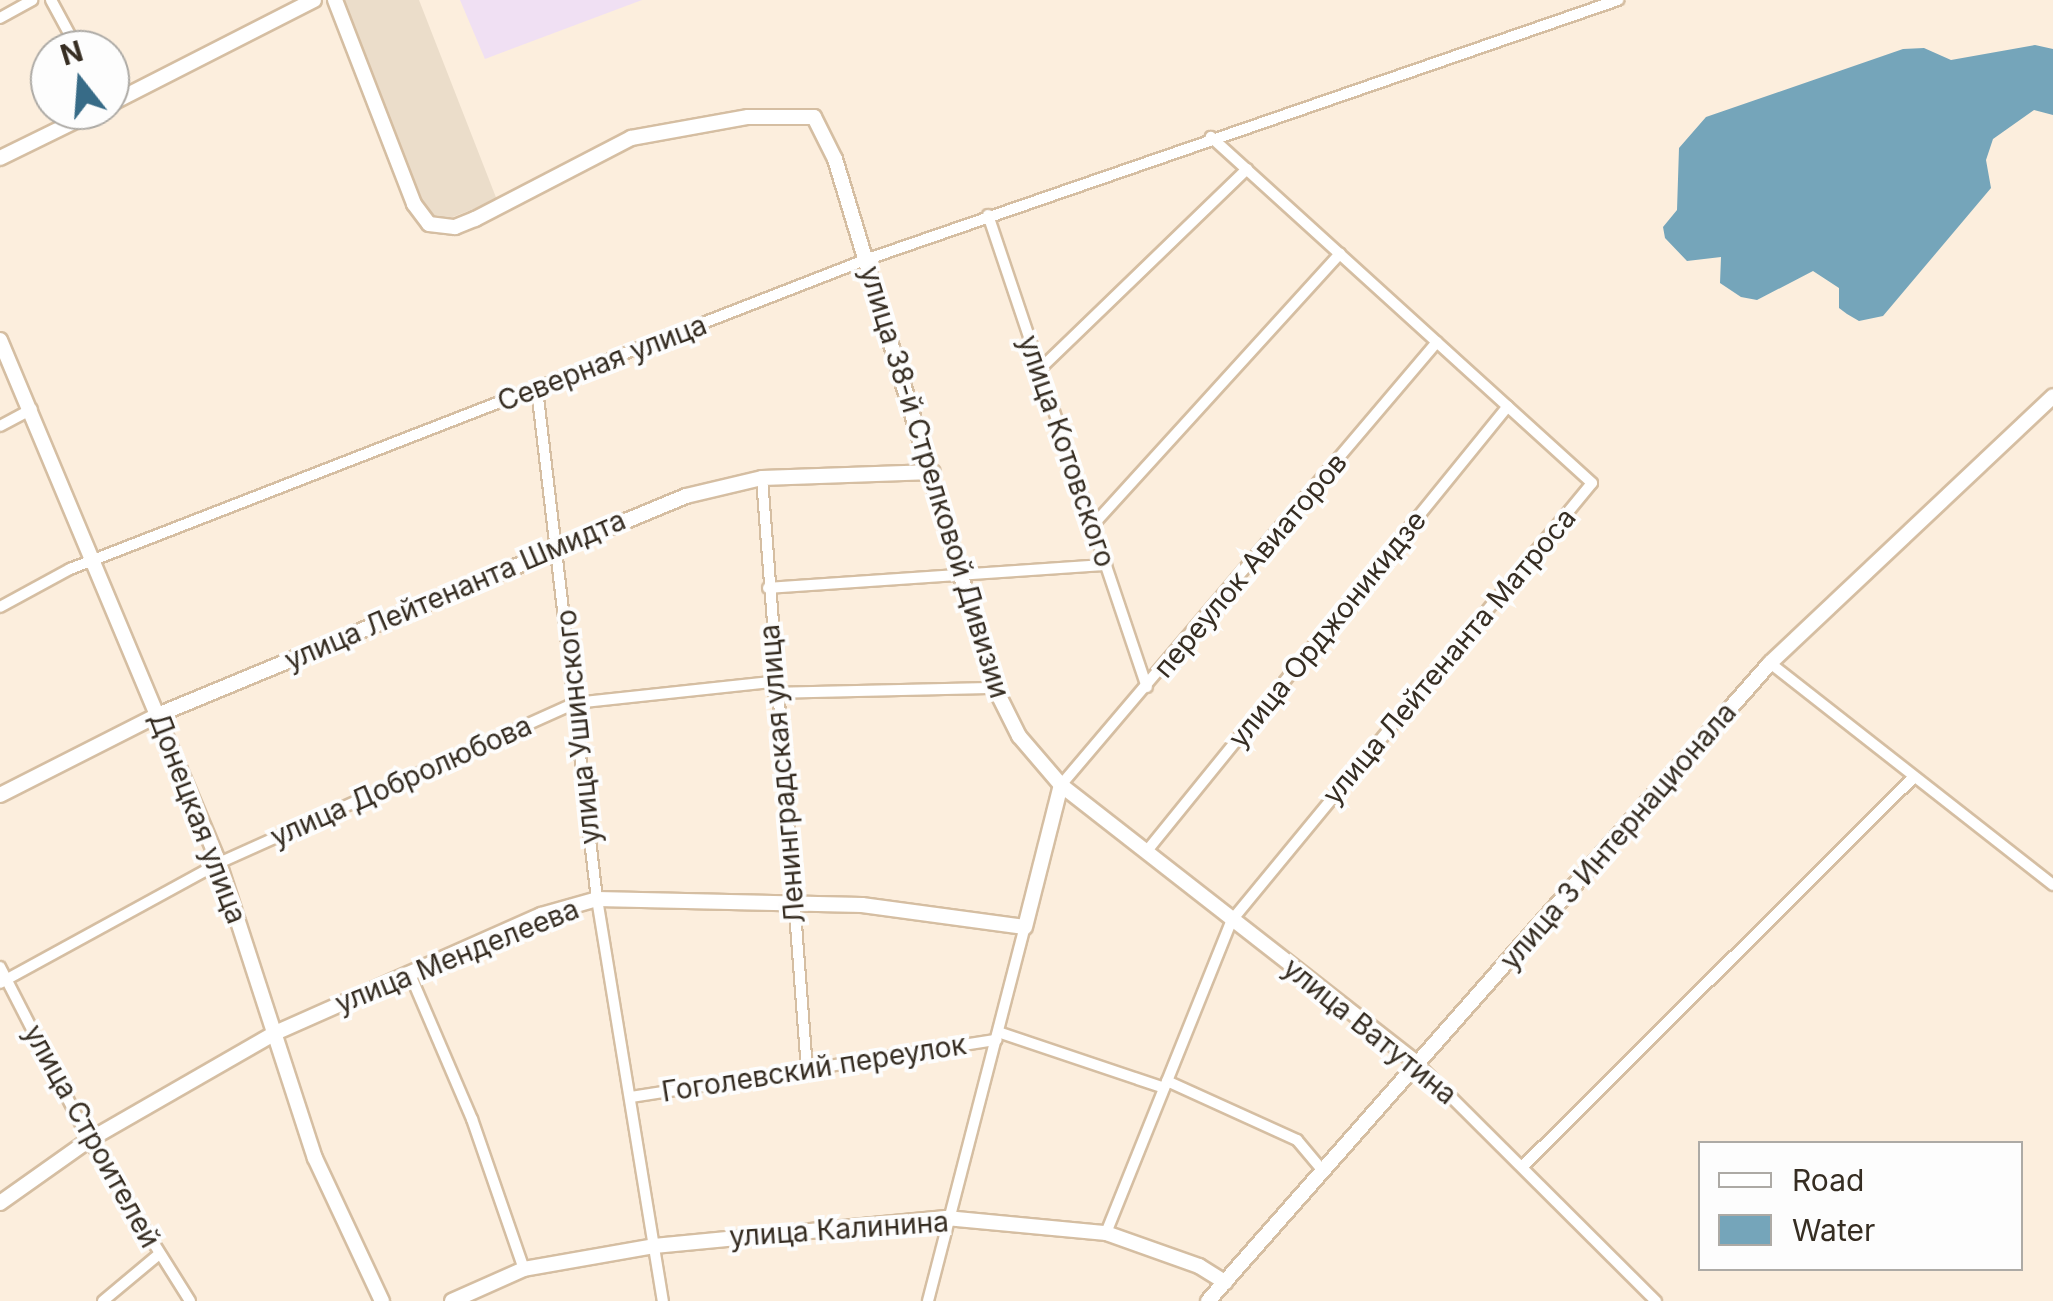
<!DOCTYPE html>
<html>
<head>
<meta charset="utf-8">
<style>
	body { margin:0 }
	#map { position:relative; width:2053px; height:1301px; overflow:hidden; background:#fceedd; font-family:Inter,sans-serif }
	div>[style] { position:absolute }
	.commercial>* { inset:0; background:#f0e0f3 }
	.industrial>* { inset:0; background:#ebddca }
	.water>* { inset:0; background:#75a5ba }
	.roads { filter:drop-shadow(2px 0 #d5bea2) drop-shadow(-2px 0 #d5bea2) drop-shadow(0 2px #d5bea2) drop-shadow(0 -2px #d5bea2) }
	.street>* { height:10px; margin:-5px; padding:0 5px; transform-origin:5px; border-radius:5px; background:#fff }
	.secondary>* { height:14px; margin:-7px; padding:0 7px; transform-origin:7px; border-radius:7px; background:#fff }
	span { translate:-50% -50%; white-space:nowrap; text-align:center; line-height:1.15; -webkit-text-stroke:8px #fdfdfd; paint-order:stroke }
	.street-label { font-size:28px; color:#362d22 }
	.legend { position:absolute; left:1698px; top:1141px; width:325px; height:130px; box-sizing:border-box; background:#fdfdfd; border:2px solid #adaaa5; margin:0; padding:12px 18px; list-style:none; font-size:30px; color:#362d22 }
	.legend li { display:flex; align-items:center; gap:20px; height:50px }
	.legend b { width:50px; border:2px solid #adaaa5 }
	.north { position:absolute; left:30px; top:30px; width:100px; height:100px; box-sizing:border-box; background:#fdfdfd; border:2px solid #adaaa5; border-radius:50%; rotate:343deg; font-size:28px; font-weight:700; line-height:40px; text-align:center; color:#362d22 }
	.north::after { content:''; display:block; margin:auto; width:35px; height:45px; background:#376b87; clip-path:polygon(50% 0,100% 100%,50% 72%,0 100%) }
</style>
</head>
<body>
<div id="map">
	<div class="commercial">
		<i style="clip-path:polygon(460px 0,642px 0,485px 59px)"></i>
	</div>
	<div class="industrial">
		<i style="clip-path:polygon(342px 0,419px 0,497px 200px,450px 218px,428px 214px,412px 189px)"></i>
	</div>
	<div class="water">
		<i style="clip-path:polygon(2035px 45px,2053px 49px,2053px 115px,2034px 110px,1993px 139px,1986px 160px,1991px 188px,1883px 316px,1859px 321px,1847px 314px,1839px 308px,1839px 288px,1813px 271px,1757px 300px,1741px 297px,1720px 283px,1721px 257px,1687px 261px,1665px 238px,1663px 227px,1677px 210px,1679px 148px,1706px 117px,1903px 49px,1924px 48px,1951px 60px)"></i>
	</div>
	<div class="roads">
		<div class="street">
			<i style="left:51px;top:0;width:57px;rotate:61.6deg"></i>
			<i style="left:0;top:18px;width:37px;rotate:-29deg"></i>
			<i style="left:988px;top:215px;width:498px;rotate:71.4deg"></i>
			<i style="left:1040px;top:369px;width:288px;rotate:-44deg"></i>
			<i style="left:537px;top:389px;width:514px;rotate:83.29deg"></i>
			<i style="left:597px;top:899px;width:407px;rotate:80.7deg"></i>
			<i style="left:0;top:426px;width:36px;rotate:-28deg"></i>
			<i style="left:762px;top:478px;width:593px;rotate:85.65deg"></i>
			<i style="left:1093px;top:525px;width:367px;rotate:-47.7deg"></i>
			<i style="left:768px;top:588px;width:339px;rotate:-3.9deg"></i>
			<i style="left:0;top:607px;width:80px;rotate:-28.5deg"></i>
			<i style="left:70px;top:569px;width:853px;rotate:-21.24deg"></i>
			<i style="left:865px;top:260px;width:797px;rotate:-19.05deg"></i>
			<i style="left:1770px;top:663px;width:360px;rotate:38.1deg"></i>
			<i style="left:774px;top:693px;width:221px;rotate:-1.3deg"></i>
			<i style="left:1061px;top:785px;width:581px;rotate:-49.68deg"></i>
			<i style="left:1146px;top:852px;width:574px;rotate:-50.94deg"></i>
			<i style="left:0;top:967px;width:195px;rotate:62.8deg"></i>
			<i style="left:89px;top:1140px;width:190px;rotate:57.9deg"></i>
			<i style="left:409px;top:972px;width:160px;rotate:66.8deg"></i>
			<i style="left:472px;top:1119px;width:159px;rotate:70.9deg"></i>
			<i style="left:0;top:983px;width:250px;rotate:-28.7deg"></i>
			<i style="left:219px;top:863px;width:390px;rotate:-24.2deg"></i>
			<i style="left:575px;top:703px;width:199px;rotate:-6.1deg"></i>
			<i style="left:998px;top:1032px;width:175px;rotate:18.6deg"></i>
			<i style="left:1418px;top:1064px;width:336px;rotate:44.9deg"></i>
			<i style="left:1167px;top:1081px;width:143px;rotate:24.4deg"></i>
			<i style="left:1297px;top:1140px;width:40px;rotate:50deg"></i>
			<i style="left:631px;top:1097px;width:370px;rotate:-8.9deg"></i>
			<i style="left:1525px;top:1164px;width:547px;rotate:-44.85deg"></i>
			<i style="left:1106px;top:1233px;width:337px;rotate:-68.1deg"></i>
			<i style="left:1232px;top:920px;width:566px;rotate:-50.52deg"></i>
			<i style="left:1592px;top:483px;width:515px;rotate:-137.76deg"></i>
			<i style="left:103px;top:1301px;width:72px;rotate:-39.9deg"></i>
			<i style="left:928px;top:1301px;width:386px;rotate:-75.5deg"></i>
		</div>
		<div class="secondary">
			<i style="left:335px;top:0;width:219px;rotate:68.8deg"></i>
			<i style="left:414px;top:204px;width:25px;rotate:53deg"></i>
			<i style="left:429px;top:224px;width:26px;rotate:7deg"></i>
			<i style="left:455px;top:227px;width:22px;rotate:-22deg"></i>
			<i style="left:475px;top:219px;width:176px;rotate:-27.4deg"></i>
			<i style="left:631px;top:138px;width:119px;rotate:-10.2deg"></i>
			<i style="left:748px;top:117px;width:66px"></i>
			<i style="left:814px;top:117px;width:47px;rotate:63.4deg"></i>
			<i style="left:835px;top:159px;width:553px;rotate:73.17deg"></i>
			<i style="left:995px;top:688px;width:54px;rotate:63.4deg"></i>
			<i style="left:1019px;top:736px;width:65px;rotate:49.4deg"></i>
			<i style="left:1061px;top:785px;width:453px;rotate:38deg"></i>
			<i style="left:110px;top:104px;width:229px;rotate:-27deg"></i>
			<i style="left:0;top:158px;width:109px;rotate:-26.1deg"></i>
			<i style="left:0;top:340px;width:567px;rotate:67.28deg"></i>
			<i style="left:219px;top:863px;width:310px;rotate:72deg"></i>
			<i style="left:315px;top:1158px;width:158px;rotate:64.9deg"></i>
			<i style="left:0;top:795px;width:179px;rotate:-26.9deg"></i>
			<i style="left:160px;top:714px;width:569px;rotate:-22.51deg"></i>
			<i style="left:686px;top:496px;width:78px;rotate:-13.3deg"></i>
			<i style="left:762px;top:478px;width:171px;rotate:-2deg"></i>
			<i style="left:0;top:1203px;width:109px;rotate:-35.3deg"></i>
			<i style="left:89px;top:1140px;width:215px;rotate:-29.9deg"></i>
			<i style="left:275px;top:1033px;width:291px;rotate:-23.9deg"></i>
			<i style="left:541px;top:915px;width:58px;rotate:-15.9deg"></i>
			<i style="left:597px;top:899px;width:265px;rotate:1.3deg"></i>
			<i style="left:862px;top:905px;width:164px;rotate:7.7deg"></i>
			<i style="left:1025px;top:927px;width:146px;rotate:-75.8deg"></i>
			<i style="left:452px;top:1301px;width:79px;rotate:-24deg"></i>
			<i style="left:524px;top:1269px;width:132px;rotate:-10deg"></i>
			<i style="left:654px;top:1246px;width:293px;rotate:-5.5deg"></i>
			<i style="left:946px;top:1218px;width:161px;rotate:5.4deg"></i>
			<i style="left:1106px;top:1233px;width:99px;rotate:19.5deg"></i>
			<i style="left:1199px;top:1266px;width:31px;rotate:32deg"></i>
			<i style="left:1208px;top:1301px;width:850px;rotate:-48.62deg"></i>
			<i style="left:1770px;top:663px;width:389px;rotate:-43.3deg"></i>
		</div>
	</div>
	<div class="street-label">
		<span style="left:602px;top:363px;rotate:-21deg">Северная улица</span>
		<span style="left:1067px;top:451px;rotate:71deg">улица Котовского</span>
		<span style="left:935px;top:482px;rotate:73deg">улица 38-й Стрелковой Дивизии</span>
		<span style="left:1250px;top:565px;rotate:-50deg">переулок Авиаторов</span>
		<span style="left:455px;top:590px;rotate:-23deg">улица Лейтенанта Шмидта</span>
		<span style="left:1327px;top:629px;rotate:-51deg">улица Орджоникидзе</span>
		<span style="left:1449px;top:656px;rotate:-50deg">улица Лейтенанта Матроса</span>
		<span style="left:578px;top:727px;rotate:-96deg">улица Ушинского</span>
		<span style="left:782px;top:774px;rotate:-95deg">Ленинградская улица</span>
		<span style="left:401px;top:781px;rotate:-24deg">улица Добролюбова</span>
		<span style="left:198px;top:818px;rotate:69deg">Донецкая улица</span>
		<span style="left:1618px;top:836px;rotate:-49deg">улица 3 Интернационала</span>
		<span style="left:457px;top:956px;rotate:-22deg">улица Менделеева</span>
		<span style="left:1370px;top:1031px;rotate:39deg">улица Ватутина</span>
		<span style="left:814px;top:1068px;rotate:-9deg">Гоголевский переулок</span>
		<span style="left:92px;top:1136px;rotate:61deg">улица Строителей</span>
		<span style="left:839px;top:1229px;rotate:-4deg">улица Калинина</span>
	</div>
	<ul class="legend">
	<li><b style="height:12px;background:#fff"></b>Road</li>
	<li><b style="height:28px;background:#75a5ba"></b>Water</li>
	</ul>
	<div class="north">N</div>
</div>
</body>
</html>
